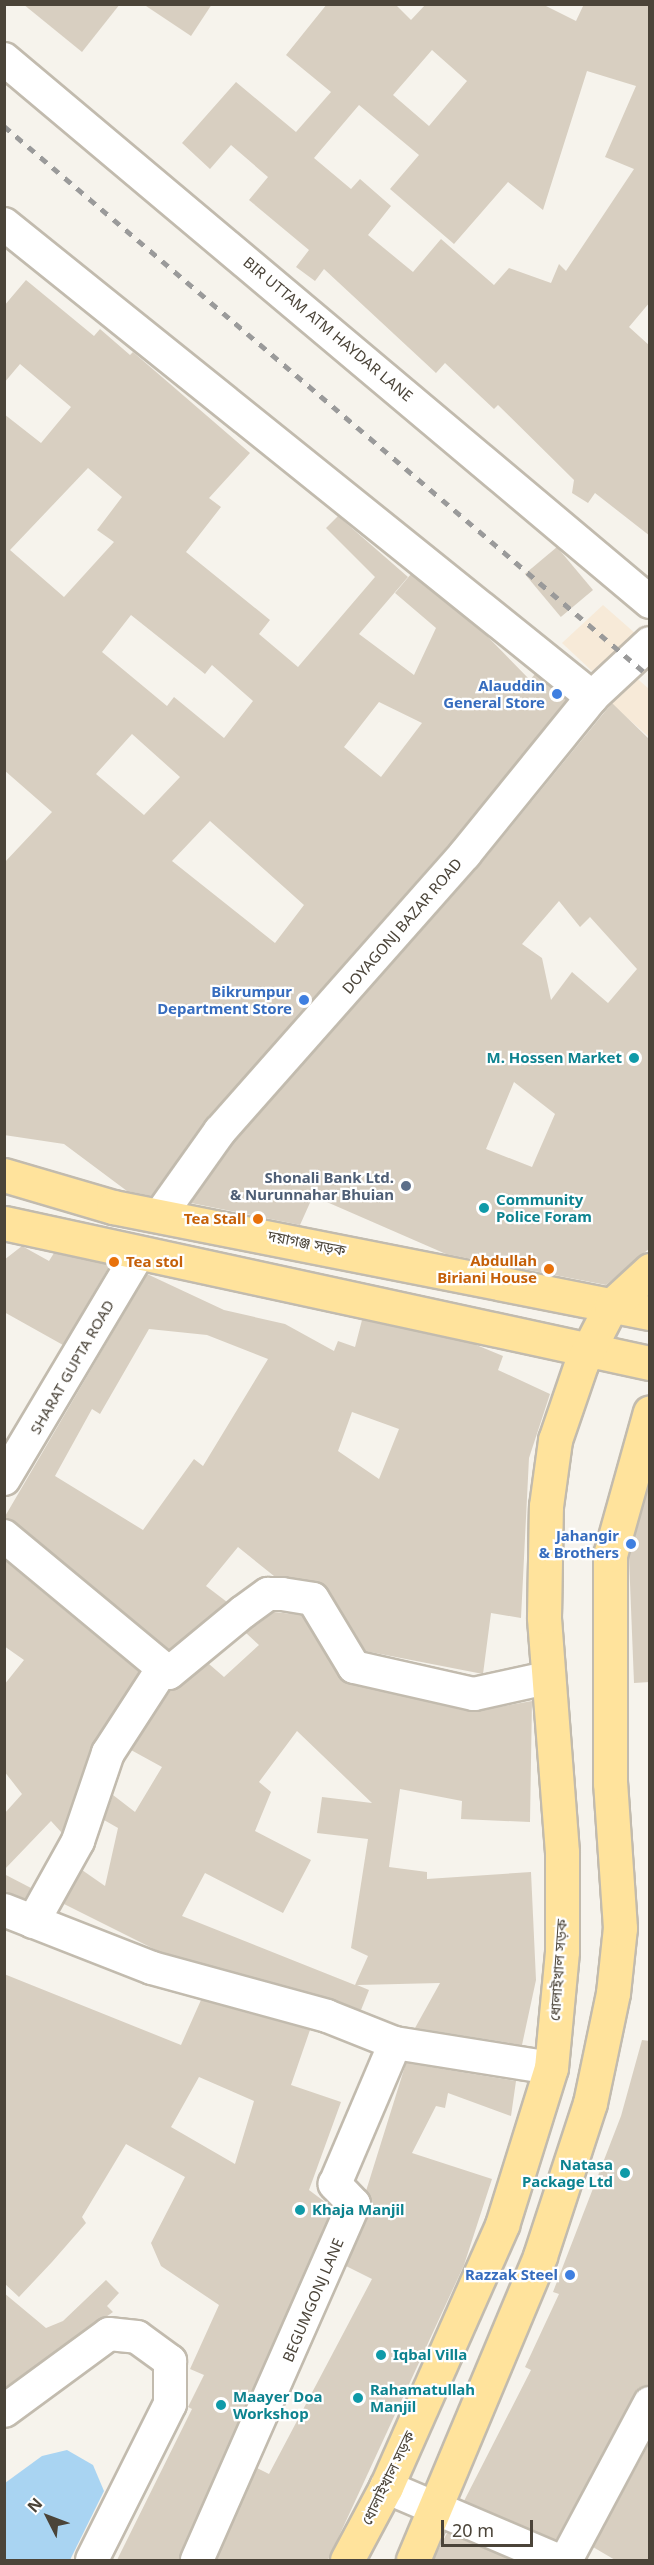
<!DOCTYPE html>
<html>
<head>
<meta charset="utf-8">
<style>
	body { margin:0 }
	#map { position:relative; width:654px; height:2565px; overflow:hidden; background:#f6f3ec; font-family:"Noto Sans","Noto Sans Bengali",sans-serif }
	div>[style] { position:absolute }
	.commercial>* { inset:0; background:#f7ead8 }
	.water>* { inset:0; background:#a9d4f2 }
	.building>* { inset:0; background:#d8cfc1; transform-origin:0 0 }
	.roads { filter:drop-shadow(2px 0 #c2bbae) drop-shadow(-2px 0 #c2bbae) drop-shadow(0 2px #c2bbae) drop-shadow(0 -2px #c2bbae) }
	.minor>* { height:32px; margin:-16px; padding:0 16px; transform-origin:16px; border-radius:16px; background:#fff }
	.primary>* { height:33px; margin:-16.5px; padding:0 16.5px; transform-origin:16.5px; border-radius:16.5px; background:#ffe39c }
	.rail>* { height:4.5px; margin-top:-2.25px; transform-origin:0; background:repeating-linear-gradient(90deg,#9a9a9a 0 8px,transparent 0 16px) }
	.dots>* { width:16px; height:16px; translate:-50% -50%; box-sizing:border-box; border:3px solid #fff; border-radius:50% }
	span { translate:-50% -50%; white-space:nowrap; text-align:center; line-height:1.15; -webkit-text-stroke:4.5px #fff; paint-order:stroke }
	.street-label { font-size:15px; color:#4b4439 }
	.shop-label { font-size:15px; color:#366cbe; font-weight:700 }
	.right { translate:-100% -50%; text-align:right }
	.culture-label { font-size:15px; color:#0d838f; font-weight:700 }
	.left { translate:0 -50%; text-align:left }
	.service-label { font-size:15px; color:#4e5e75; font-weight:700 }
	.food-label { font-size:15px; color:#c56008; font-weight:700 }
	.frame { position:absolute; inset:0; border:6px solid #4b4439; pointer-events:none }
	.north { position:absolute; left:18px; top:2487px; width:60px; height:60px; -webkit-text-stroke:4px #fff; paint-order:stroke; rotate:312deg; font-size:16px; font-weight:700; line-height:24px; text-align:center; color:#4b4439 }
	.north::after { content:''; display:block; margin:auto; width:21px; height:27px; background:#4b4439; clip-path:polygon(50% 0,100% 100%,50% 72%,0 100%) }
	.scale { position:absolute; left:441px; top:2520px; width:92px; height:27px; box-sizing:border-box; border:3px solid #4b4439; border-top:0; padding-left:8px; font-size:18px; line-height:21px; white-space:nowrap; color:#4b4439; -webkit-text-stroke:4px #fff; paint-order:stroke }
</style>
</head>
<body>
<div id="map">
	<div class="commercial">
		<i style="clip-path:polygon(603px 605px,636px 634px,592px 671px,562px 643px)"></i>
		<i style="clip-path:polygon(632px 674px,649px 689px,649px 737px,608px 701px)"></i>
	</div>
	<div class="water">
		<i style="clip-path:polygon(67px 2450px,93px 2465px,104px 2491px,70px 2560px,5px 2560px,5px 2483px,42px 2456px)"></i>
	</div>
	<div class="building">
		<i style="clip-path:polygon(23px 4px,120px 4px,82px 52px)"></i>
		<i style="clip-path:polygon(143px 4px,212px 4px,191px 36px)"></i>
		<i style="clip-path:polygon(evenodd,327px 4px,395px 4px,411px 20px,426px 4px,542px 4px,576px 21px,584px 4px,650px 4px,650px 302px,629px 327px,650px 346px,650px 536px,595px 493px,588px 503px,572px 493px,574px 480px,498px 405px,494px 409px,445px 363px,436px 373px,324px 269px,315px 281px,296px 267px,309px 250px,249px 200px,268px 177px,231px 145px,210px 169px,182px 143px,236px 82px,296px 132px,331px 92px,286px 55px,327px 4px,432px 50px,467px 81px,429px 126px,393px 95px,432px 50px,327px 4px,587px 71px,636px 86px,605px 157px,634px 169px,566px 271px,559px 264px,551px 283px,509px 268px,494px 285px,441px 239px,413px 272px,368px 235px,391px 206px,360px 179px,351px 189px,314px 158px,359px 105px,419px 155px,390px 189px,454px 244px,508px 182px,543px 210px,587px 71px)"></i>
		<i style="clip-path:polygon(evenodd,26px 280px,94px 336px,100px 329px,130px 355px,133px 352px,250px 453px,209px 498px,221px 507px,186px 552px,270px 620px,259px 634px,298px 667px,375px 577px,326px 528px,338px 516px,408px 577px,359px 634px,414px 675px,436px 628px,395px 593px,411px 574px,487px 636px,530px 680px,535px 674px,567px 700px,451px 842px,207px 1119px,152px 1196px,127px 1191px,64px 1144px,4px 1135px,4px 863px,52px 812px,4px 770px,4px 414px,41px 443px,71px 407px,20px 364px,4px 383px,4px 306px,26px 280px,88px 468px,122px 497px,97px 530px,114px 542px,64px 597px,10px 550px,88px 468px,26px 280px,131px 615px,205px 674px,212px 665px,253px 701px,224px 738px,174px 697px,167px 706px,102px 652px,131px 615px,26px 280px,379px 702px,422px 723px,381px 777px,344px 747px,379px 702px,26px 280px,132px 734px,180px 777px,144px 815px,96px 774px,132px 734px,26px 280px,210px 821px,304px 905px,275px 943px,172px 861px,210px 821px)"></i>
		<i style="left:557px;top:547px;width:56px;height:42px;rotate:50deg"></i>
		<i style="clip-path:polygon(evenodd,612px 703px,650px 740px,650px 1248px,606px 1285px,446px 1254px,313px 1196px,300px 1225px,191px 1203px,234px 1142px,479px 866px,612px 703px,559px 901px,580px 927px,590px 917px,637px 969px,608px 1003px,572px 972px,551px 1000px,542px 958px,522px 944px,559px 901px,612px 703px,514px 1082px,555px 1114px,532px 1167px,486px 1149px,514px 1082px)"></i>
		<i style="clip-path:polygon(22px 1246px,49px 1261px,54px 1253px,110px 1265px,63px 1345px,4px 1312px,4px 1260px)"></i>
		<i style="clip-path:polygon(evenodd,147px 1274px,224px 1310px,285px 1324px,334px 1351px,338px 1341px,355px 1347px,362px 1320px,474px 1344px,503px 1356px,498px 1370px,550px 1394px,529px 1458px,521px 1618px,491px 1613px,483px 1674px,365px 1651px,323px 1584px,274px 1576px,238px 1547px,206px 1586px,227px 1602px,169px 1650px,4px 1518px,147px 1274px,149px 1329px,207px 1335px,268px 1359px,203px 1466px,194px 1459px,143px 1530px,55px 1476px,92px 1409px,100px 1414px,149px 1329px,147px 1274px,352px 1412px,399px 1429px,379px 1479px,338px 1451px,352px 1412px)"></i>
		<i style="clip-path:polygon(650px 1483px,650px 1682px,634px 1683px,629px 1558px)"></i>
		<i style="clip-path:polygon(4px 1560px,139px 1672px,91px 1747px,62px 1833px,51px 1821px,4px 1870px,4px 1814px,22px 1794px,4px 1771px,4px 1685px,24px 1660px,4px 1646px)"></i>
		<i style="clip-path:polygon(evenodd,274px 1612px,302px 1615px,339px 1676px,350px 1684px,471px 1712px,532px 1701px,530px 1822px,461px 1819px,462px 1801px,400px 1789px,389px 1867px,427px 1872px,427px 1879px,531px 1872px,536px 1980px,522px 2045px,415px 2028px,440px 1983px,357px 1985px,369px 1990px,361px 2010px,158px 1951px,64px 1904px,82px 1870px,105px 1886px,118px 1828px,104px 1820px,113px 1795px,135px 1812px,162px 1767px,131px 1750px,170px 1691px,209px 1664px,224px 1677px,259px 1645px,246px 1633px,274px 1612px,297px 1731px,372px 1803px,322px 1797px,317px 1833px,368px 1839px,351px 1948px,368px 1956px,355px 1985px,182px 1916px,205px 1873px,283px 1913px,311px 1860px,255px 1831px,271px 1792px,259px 1782px,297px 1731px)"></i>
		<i style="clip-path:polygon(4px 1874px,31px 1888px,25px 1899px,4px 1892px)"></i>
		<i style="clip-path:polygon(evenodd,4px 1974px,181px 2045px,201px 2000px,310px 2030px,291px 2085px,341px 2102px,309px 2190px,333px 2208px,179px 2560px,117px 2560px,192px 2409px,188px 2407px,204px 2375px,190px 2369px,219px 2305px,161px 2266px,151px 2243px,185px 2177px,126px 2144px,82px 2217px,86px 2223px,52px 2262px,19px 2297px,4px 2283px,4px 1974px,199px 2077px,254px 2101px,235px 2164px,171px 2127px,199px 2077px)"></i>
		<i style="clip-path:polygon(642px 2040px,650px 2041px,650px 2385px,634px 2395px,556px 2540px,464px 2501px,531px 2370px,525px 2367px,559px 2294px,553px 2292px,621px 2116px)"></i>
		<i style="clip-path:polygon(406px 2063px,516px 2081px,511px 2116px,448px 2093px,445px 2108px,436px 2106px,412px 2153px,492px 2179px,464px 2265px,328px 2560px,216px 2560px,257px 2468px,269px 2474px,372px 2279px,346px 2266px,370px 2211px,366px 2191px)"></i>
		<i style="clip-path:polygon(106px 2280px,119px 2293px,107px 2306px,113px 2312px,4px 2388px,4px 2293px,46px 2328px,63px 2321px)"></i>
		<i style="clip-path:polygon(650px 2442px,650px 2560px,615px 2560px,593px 2547px)"></i>
		<i style="clip-path:polygon(447px 2533px,512px 2560px,433px 2560px)"></i>
	</div>
	<div class="roads">
		<div class="minor">
			<i style="left:4px;top:59px;width:844px;rotate:40.05deg"></i>
			<i style="left:4px;top:224px;width:755px;rotate:38.81deg"></i>
			<i style="left:161px;top:1214px;width:102px;rotate:-54.6deg"></i>
			<i style="left:220px;top:1131px;width:370px;rotate:-48.5deg"></i>
			<i style="left:465px;top:854px;width:202px;rotate:-51deg"></i>
			<i style="left:592px;top:697px;width:79px;rotate:-43deg"></i>
			<i style="left:4px;top:1479px;width:262px;rotate:-59.2deg"></i>
			<i style="left:4px;top:1536px;width:214px;rotate:39.7deg"></i>
			<i style="left:169px;top:1673px;width:96px;rotate:-39.5deg"></i>
			<i style="left:243px;top:1612px;width:31px;rotate:-36deg"></i>
			<i style="left:268px;top:1594px;width:14px"></i>
			<i style="left:282px;top:1594px;width:31px;rotate:9deg"></i>
			<i style="left:313px;top:1599px;width:79px;rotate:58.9deg"></i>
			<i style="left:354px;top:1667px;width:123px;rotate:12.7deg"></i>
			<i style="left:474px;top:1694px;width:75px;rotate:-12.4deg"></i>
			<i style="left:4px;top:1910px;width:159px;rotate:21.4deg"></i>
			<i style="left:152px;top:1968px;width:181px;rotate:15.3deg"></i>
			<i style="left:327px;top:2016px;width:73px;rotate:21.7deg"></i>
			<i style="left:395px;top:2043px;width:158px;rotate:9.1deg"></i>
			<i style="left:33px;top:1922px;width:93px;rotate:-60.9deg"></i>
			<i style="left:78px;top:1841px;width:93px;rotate:-71.2deg"></i>
			<i style="left:108px;top:1753px;width:101px;rotate:-57.1deg"></i>
			<i style="left:4px;top:2411px;width:130px;rotate:-36.3deg"></i>
			<i style="left:109px;top:2334px;width:28px;rotate:6deg"></i>
			<i style="left:137px;top:2337px;width:41px;rotate:36deg"></i>
			<i style="left:170px;top:2361px;width:43px;rotate:90deg"></i>
			<i style="left:170px;top:2404px;width:174px;rotate:116.6deg"></i>
			<i style="left:386px;top:2487px;width:186px;rotate:23.1deg"></i>
			<i style="left:197px;top:2560px;width:389px;rotate:-66.2deg"></i>
			<i style="left:354px;top:2204px;width:28px;rotate:-134deg"></i>
			<i style="left:335px;top:2184px;width:153px;rotate:-66.9deg"></i>
			<i style="left:566px;top:2560px;width:178px;rotate:-61.9deg"></i>
		</div>
		<div class="primary">
			<i style="left:4px;top:1175px;width:114px;rotate:16.4deg"></i>
			<i style="left:113px;top:1207px;width:547px;rotate:11.17deg"></i>
			<i style="left:4px;top:1223px;width:661px;rotate:12.23deg"></i>
			<i style="left:347px;top:2560px;width:83px;rotate:-61.9deg"></i>
			<i style="left:386px;top:2487px;width:287px;rotate:-66.1deg"></i>
			<i style="left:502px;top:2225px;width:164px;rotate:-72.7deg"></i>
			<i style="left:551px;top:2068px;width:118px;rotate:-84.6deg"></i>
			<i style="left:562px;top:1951px;width:99px;rotate:-90deg"></i>
			<i style="left:562px;top:1852px;width:236px;rotate:-94.4deg"></i>
			<i style="left:544px;top:1617px;width:111px;rotate:-89deg"></i>
			<i style="left:546px;top:1506px;width:67px;rotate:-82.2deg"></i>
			<i style="left:555px;top:1440px;width:80px;rotate:-71.1deg"></i>
			<i style="left:581px;top:1364px;width:65px;rotate:-62.7deg"></i>
			<i style="left:611px;top:1306px;width:53px;rotate:-42.7deg"></i>
			<i style="left:413px;top:2560px;width:329px;rotate:-67.3deg"></i>
			<i style="left:540px;top:2256px;width:161px;rotate:-71.9deg"></i>
			<i style="left:590px;top:2103px;width:112px;rotate:-78.2deg"></i>
			<i style="left:613px;top:1993px;width:65px;rotate:-83.9deg"></i>
			<i style="left:620px;top:1928px;width:145px;rotate:-93.9deg"></i>
			<i style="left:610px;top:1783px;width:228px;rotate:-90deg"></i>
			<i style="left:610px;top:1555px;width:148px;rotate:-74.4deg"></i>
		</div>
	</div>
	<div class="rail">
		<i style="left:4px;top:126px;width:849px;rotate:40.46deg"></i>
	</div>
	<div class="dots">
		<i style="left:557px;top:694px;background:#3f7fe0"></i>
		<i style="left:304px;top:1000px;background:#3f7fe0"></i>
		<i style="left:634px;top:1058px;background:#0f9aa8"></i>
		<i style="left:406px;top:1186px;background:#5c6f8a"></i>
		<i style="left:484px;top:1208px;background:#0f9aa8"></i>
		<i style="left:258px;top:1219px;background:#e8710a"></i>
		<i style="left:114px;top:1262px;background:#e8710a"></i>
		<i style="left:549px;top:1269px;background:#e8710a"></i>
		<i style="left:631px;top:1544px;background:#3f7fe0"></i>
		<i style="left:625px;top:2173px;background:#0f9aa8"></i>
		<i style="left:300px;top:2210px;background:#0f9aa8"></i>
		<i style="left:570px;top:2275px;background:#3f7fe0"></i>
		<i style="left:381px;top:2355px;background:#0f9aa8"></i>
		<i style="left:358px;top:2398px;background:#0f9aa8"></i>
		<i style="left:221px;top:2405px;background:#0f9aa8"></i>
	</div>
	<div class="street-label">
		<span style="left:328px;top:329px;rotate:40deg">BIR UTTAM ATM HAYDAR LANE</span>
		<span style="left:402px;top:926px;rotate:-49deg">DOYAGONJ BAZAR ROAD</span>
		<span style="left:307px;top:1243px;rotate:11deg">দয়াগঞ্জ সড়ক</span>
		<span style="left:72px;top:1367px;rotate:-60deg">SHARAT GUPTA ROAD</span>
		<span style="left:558px;top:1970px;rotate:-86deg">ধোলাইখাল সড়ক</span>
		<span style="left:313px;top:2300px;rotate:-67deg">BEGUMGONJ LANE</span>
		<span style="left:388px;top:2478px;rotate:-64deg">ধোলাইখাল সড়ক</span>
	</div>
	<div class="shop-label">
		<span class="right" style="left:545px;top:694px">Alauddin<br>General Store</span>
		<span class="right" style="left:292px;top:1000px">Bikrumpur<br>Department Store</span>
		<span class="right" style="left:619px;top:1544px">Jahangir<br>&amp; Brothers</span>
		<span class="right" style="left:558px;top:2275px">Razzak Steel</span>
	</div>
	<div class="culture-label">
		<span class="right" style="left:622px;top:1058px">M. Hossen Market</span>
		<span class="left" style="left:496px;top:1208px">Community<br>Police Foram</span>
		<span class="right" style="left:613px;top:2173px">Natasa<br>Package Ltd</span>
		<span class="left" style="left:312px;top:2210px">Khaja Manjil</span>
		<span class="left" style="left:393px;top:2355px">Iqbal Villa</span>
		<span class="left" style="left:370px;top:2398px">Rahamatullah<br>Manjil</span>
		<span class="left" style="left:233px;top:2405px">Maayer Doa<br>Workshop</span>
	</div>
	<div class="service-label">
		<span class="right" style="left:394px;top:1186px">Shonali Bank Ltd.<br>&amp; Nurunnahar Bhuian</span>
	</div>
	<div class="food-label">
		<span class="right" style="left:246px;top:1219px">Tea Stall</span>
		<span class="right" style="left:537px;top:1269px">Abdullah<br>Biriani House</span>
		<span class="left" style="left:126px;top:1262px">Tea stol</span>
	</div>
	<div class="frame"></div>
	<div class="north">N</div>
	<div class="scale">20 m</div>
</div>
</body>
</html>
